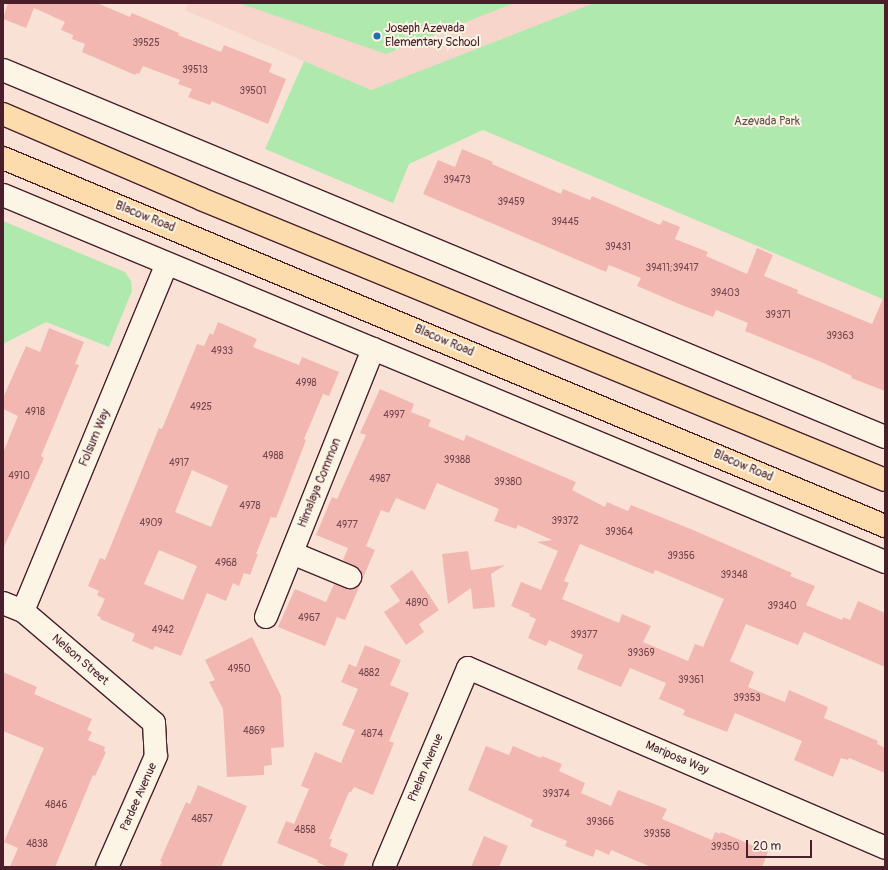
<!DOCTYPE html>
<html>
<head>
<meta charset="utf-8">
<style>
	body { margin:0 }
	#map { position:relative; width:888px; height:870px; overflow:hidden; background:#f9e2d5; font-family:Pangolin,sans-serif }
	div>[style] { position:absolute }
	.built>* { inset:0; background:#f7d5ca }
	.green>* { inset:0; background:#b0e9ad }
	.building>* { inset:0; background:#f2b7b1 }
	.roads { filter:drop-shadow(1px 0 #4a1f2b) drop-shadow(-1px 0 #4a1f2b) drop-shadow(0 1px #4a1f2b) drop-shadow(0 -1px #4a1f2b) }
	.minor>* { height:22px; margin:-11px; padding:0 11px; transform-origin:11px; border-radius:11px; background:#fcf5e5 }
	.major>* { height:22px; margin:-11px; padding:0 11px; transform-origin:11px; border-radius:11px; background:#fcdcac }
	.dots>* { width:11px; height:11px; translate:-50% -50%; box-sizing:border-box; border:2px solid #fcf5e5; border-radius:50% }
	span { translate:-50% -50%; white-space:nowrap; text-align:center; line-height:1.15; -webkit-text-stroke:4px #fcf5e5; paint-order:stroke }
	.number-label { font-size:10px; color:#74454c }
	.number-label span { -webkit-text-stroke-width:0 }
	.poi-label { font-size:12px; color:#4a1f2b }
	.left { translate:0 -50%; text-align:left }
	.park-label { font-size:12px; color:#64524c }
	.street-label { font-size:12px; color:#4a1f2b }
	.frame { position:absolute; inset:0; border:4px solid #4a1f2b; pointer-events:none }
	.scale { position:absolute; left:746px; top:840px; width:66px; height:18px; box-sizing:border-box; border:2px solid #4a1f2b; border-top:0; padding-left:5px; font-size:12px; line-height:14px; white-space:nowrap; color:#4a1f2b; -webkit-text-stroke:3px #fcf5e5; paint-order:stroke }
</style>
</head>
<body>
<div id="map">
	<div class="built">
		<i style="clip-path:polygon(188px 3px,594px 3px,371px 90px,185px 10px)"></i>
	</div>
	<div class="green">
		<i style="clip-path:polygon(239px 3px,514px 3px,386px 54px)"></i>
		<i style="clip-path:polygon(594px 3px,885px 3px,885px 300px,483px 130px,409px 164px,393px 203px,265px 149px,304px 61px,371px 90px)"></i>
		<i style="clip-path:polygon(3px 221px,125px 272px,131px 281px,132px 291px,109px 347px,46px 322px,3px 344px)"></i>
	</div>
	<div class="building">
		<i style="clip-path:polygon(8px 3px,97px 3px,130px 17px,132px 13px,179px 33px,178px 35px,221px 52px,224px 45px,272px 64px,269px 72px,286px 79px,268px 124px,212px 101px,210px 105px,188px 97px,192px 89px,178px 84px,180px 80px,143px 66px,139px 74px,136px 73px,135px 75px,82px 52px,85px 44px,72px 39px,73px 35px,61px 30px,65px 22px,34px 8px,26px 28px,3px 19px)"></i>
		<i style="clip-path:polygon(462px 149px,493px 162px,492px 164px,561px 194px,563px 189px,590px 200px,592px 196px,660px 225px,663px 220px,680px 227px,675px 239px,708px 252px,706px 256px,747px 274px,757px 248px,773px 255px,764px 276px,798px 290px,797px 293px,872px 324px,885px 294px,885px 391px,851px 378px,852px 376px,821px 362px,745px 331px,748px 323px,716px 310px,713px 317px,684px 306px,637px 286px,641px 278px,609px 265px,606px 272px,423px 194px,438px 160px,455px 167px)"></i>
		<i style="clip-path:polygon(evenodd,218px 322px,257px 339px,253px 347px,299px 365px,302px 357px,339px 372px,329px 396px,323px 394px,304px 439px,306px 440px,284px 498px,276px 518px,271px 517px,256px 554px,258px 554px,250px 575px,244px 573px,239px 586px,233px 583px,226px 601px,207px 593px,181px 656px,155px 646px,153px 650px,132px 641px,135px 634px,100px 619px,101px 617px,97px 616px,105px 599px,97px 595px,99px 591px,88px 586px,100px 558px,105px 560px,159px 428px,162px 429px,197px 344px,204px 346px,210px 333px,213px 335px,218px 322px,192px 470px,228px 486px,211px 527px,175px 512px,192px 470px,218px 322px,159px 550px,197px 566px,183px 600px,144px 584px,159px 550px)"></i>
		<i style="clip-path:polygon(49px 328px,84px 342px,75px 364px,79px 365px,41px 456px,44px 458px,3px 549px,3px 453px,18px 416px,3px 409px,3px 398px,26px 346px,40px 352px)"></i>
		<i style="clip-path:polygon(evenodd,380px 389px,414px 404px,411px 412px,431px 420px,428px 426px,464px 441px,466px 435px,576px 482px,572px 490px,605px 507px,607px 502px,628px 511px,631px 505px,693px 530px,792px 573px,790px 576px,815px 586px,806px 605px,842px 620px,843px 617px,850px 620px,858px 601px,885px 613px,885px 667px,804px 632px,798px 645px,746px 624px,730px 661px,754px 672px,748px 687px,785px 702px,789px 690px,828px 707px,824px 718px,878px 741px,877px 744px,885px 748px,885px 773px,849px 758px,848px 760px,841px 758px,833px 777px,794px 760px,802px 741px,735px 713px,727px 732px,683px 715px,685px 710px,659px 699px,666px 683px,630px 668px,621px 687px,577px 669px,583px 655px,549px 640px,546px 646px,528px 638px,536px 619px,529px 616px,530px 614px,511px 606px,521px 582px,541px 590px,558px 551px,537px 542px,552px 540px,518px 525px,516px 529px,494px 521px,499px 509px,437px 483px,425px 510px,396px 498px,389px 513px,381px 510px,366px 546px,375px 550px,345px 620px,337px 617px,325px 646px,278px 627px,295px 589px,326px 602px,334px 584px,351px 589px,357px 587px,361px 582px,362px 575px,360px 569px,343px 560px,348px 548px,316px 535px,332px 497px,337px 499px,366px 435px,360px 433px,380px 389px,580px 544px,653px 574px,655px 570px,724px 599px,703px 647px,695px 644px,688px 661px,643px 642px,651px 626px,622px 614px,619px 623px,562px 599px,569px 583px,564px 581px,580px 544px)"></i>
		<i style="clip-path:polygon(468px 551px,471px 570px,505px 565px,491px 574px,495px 607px,473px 609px,471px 588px,448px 604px,442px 554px)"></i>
		<i style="clip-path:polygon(412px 570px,439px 610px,419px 624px,424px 632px,406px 645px,384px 612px,400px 601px,390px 586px)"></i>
		<i style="clip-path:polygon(252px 637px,281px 696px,284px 747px,271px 748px,272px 765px,264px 766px,264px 775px,227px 777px,223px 709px,209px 682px,215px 680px,205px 660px)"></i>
		<i style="clip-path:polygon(365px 645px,401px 660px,390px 685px,409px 693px,389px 741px,394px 743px,373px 795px,354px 787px,351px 792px,349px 792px,329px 839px,332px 839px,330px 846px,348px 854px,343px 867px,328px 867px,317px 862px,318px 860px,277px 843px,286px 821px,294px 824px,309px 789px,301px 786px,315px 752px,341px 763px,355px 730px,342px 725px,358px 689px,341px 682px,349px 664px,356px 667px)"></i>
		<i style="clip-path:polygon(3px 672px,37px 687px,34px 694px,92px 719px,87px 730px,92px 732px,88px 740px,105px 747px,104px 751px,106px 752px,95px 776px,93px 775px,55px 867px,10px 867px,18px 848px,4px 842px,44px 748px,3px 731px)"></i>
		<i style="clip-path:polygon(486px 746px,509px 755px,513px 746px,541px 758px,542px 756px,562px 764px,559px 771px,585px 783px,581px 793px,611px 806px,618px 790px,667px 809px,662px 819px,712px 840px,715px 832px,720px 834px,721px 832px,768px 852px,762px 867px,651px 867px,611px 850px,609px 855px,596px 849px,593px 857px,565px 846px,567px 841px,530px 826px,533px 820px,468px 790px)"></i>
		<i style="clip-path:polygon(198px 785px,247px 806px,221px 867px,159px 867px,162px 862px,160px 861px,186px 802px,190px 804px)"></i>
		<i style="clip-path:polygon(484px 836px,508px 846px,499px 867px,471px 867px)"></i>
	</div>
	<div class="roads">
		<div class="minor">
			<i style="left:3px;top:70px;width:955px;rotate:22.59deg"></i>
			<i style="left:3px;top:195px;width:955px;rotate:22.59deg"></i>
			<i style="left:292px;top:553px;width:63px;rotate:22.5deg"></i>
			<i style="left:3px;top:603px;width:22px;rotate:22deg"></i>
			<i style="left:23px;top:611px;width:172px;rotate:40.5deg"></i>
			<i style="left:154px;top:723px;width:33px;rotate:87deg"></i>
			<i style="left:156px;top:756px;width:121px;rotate:113.8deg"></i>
			<i style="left:23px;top:611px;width:376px;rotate:-67.5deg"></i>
			<i style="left:266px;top:617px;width:289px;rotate:-68.2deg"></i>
			<i style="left:384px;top:867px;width:216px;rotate:-67.1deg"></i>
			<i style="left:468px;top:668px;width:454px;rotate:23.3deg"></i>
		</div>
		<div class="major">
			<i style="left:3px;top:114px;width:215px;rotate:23.2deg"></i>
			<i style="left:201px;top:199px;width:739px;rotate:22.33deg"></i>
			<i style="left:3px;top:158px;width:956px;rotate:22.65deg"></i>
		</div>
	</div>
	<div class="dots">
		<i style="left:377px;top:36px;background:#1f6fb2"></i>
	</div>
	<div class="number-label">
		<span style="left:146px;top:44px">39525</span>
		<span style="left:195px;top:71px">39513</span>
		<span style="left:253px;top:92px">39501</span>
		<span style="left:457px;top:181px">39473</span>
		<span style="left:511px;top:203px">39459</span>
		<span style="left:565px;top:223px">39445</span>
		<span style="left:618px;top:248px">39431</span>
		<span style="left:672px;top:269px">39411;39417</span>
		<span style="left:725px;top:294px">39403</span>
		<span style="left:778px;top:316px">39371</span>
		<span style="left:840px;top:337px">39363</span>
		<span style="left:222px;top:352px">4933</span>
		<span style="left:306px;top:384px">4998</span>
		<span style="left:201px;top:408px">4925</span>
		<span style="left:35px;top:413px">4918</span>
		<span style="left:394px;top:416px">4997</span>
		<span style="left:273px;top:457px">4988</span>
		<span style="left:457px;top:461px">39388</span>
		<span style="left:179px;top:464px">4917</span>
		<span style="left:19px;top:477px">4910</span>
		<span style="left:380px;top:480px">4987</span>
		<span style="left:508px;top:483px">39380</span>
		<span style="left:250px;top:507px">4978</span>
		<span style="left:565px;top:522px">39372</span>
		<span style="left:151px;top:524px">4909</span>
		<span style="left:347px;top:526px">4977</span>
		<span style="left:619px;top:533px">39364</span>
		<span style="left:681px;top:557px">39356</span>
		<span style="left:226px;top:564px">4968</span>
		<span style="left:734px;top:576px">39348</span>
		<span style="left:417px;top:604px">4890</span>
		<span style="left:782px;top:607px">39340</span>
		<span style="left:309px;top:619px">4967</span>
		<span style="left:163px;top:631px">4942</span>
		<span style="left:584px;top:636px">39377</span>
		<span style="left:641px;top:654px">39369</span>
		<span style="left:239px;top:670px">4950</span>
		<span style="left:369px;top:674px">4882</span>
		<span style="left:691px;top:681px">39361</span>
		<span style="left:747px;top:699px">39353</span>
		<span style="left:254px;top:732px">4869</span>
		<span style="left:372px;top:735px">4874</span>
		<span style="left:556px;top:795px">39374</span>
		<span style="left:56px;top:806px">4846</span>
		<span style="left:202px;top:820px">4857</span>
		<span style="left:600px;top:823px">39366</span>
		<span style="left:305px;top:831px">4858</span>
		<span style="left:657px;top:835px">39358</span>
		<span style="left:37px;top:845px">4838</span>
		<span style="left:725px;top:848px">39350</span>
	</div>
	<div class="poi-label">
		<span class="left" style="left:385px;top:36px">Joseph Azevada<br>Elementary School</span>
	</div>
	<div class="park-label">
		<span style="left:767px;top:122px">Azevada Park</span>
	</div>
	<div class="street-label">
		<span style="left:145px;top:217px;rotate:22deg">Blacow Road</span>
		<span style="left:444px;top:341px;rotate:23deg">Blacow Road</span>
		<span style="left:95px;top:438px;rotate:-67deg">Folsum Way</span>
		<span style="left:743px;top:466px;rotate:23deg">Blacow Road</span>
		<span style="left:320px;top:483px;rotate:-68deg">Himalaya Common</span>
		<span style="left:80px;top:660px;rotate:41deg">Nelson Street</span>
		<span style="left:677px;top:758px;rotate:23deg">Mariposa Way</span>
		<span style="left:426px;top:768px;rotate:-67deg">Phelan Avenue</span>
		<span style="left:139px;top:797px;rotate:-66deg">Pardee Avenue</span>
	</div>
	<div class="frame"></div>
	<div class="scale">20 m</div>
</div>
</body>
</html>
